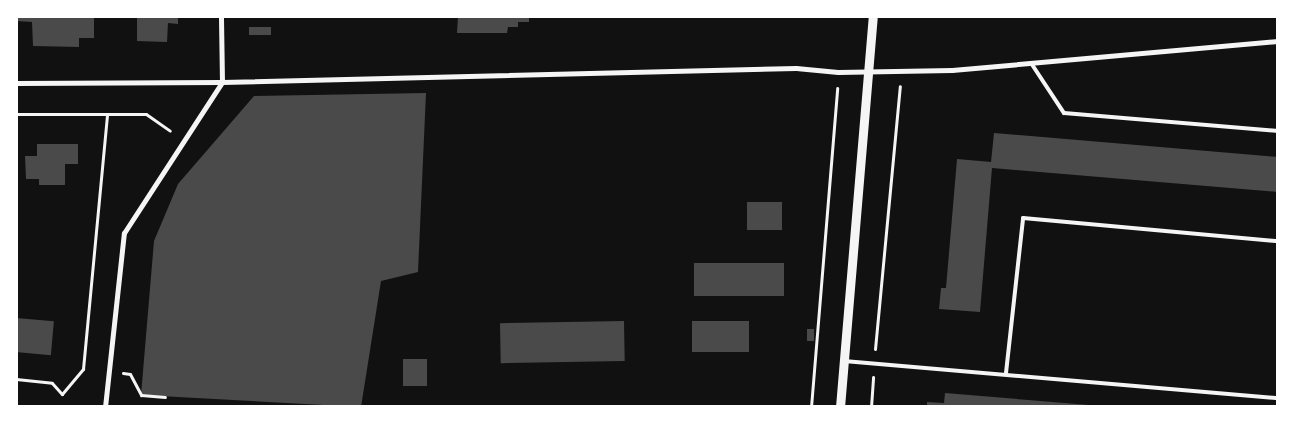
<!DOCTYPE html>
<html>
<head>
<meta charset="utf-8">
<style>
	body { margin:0 }
	#map { position:relative; width:1294px; height:423px; overflow:hidden; background:#111; font-family:"Exo 2",sans-serif }
	div>[style] { position:absolute }
	.building>* { inset:0; background:#4a4a4a; transform-origin:0 0 }
	.path>* { height:3px; margin:-1.5px; padding:0 1.5px; transform-origin:1.5px; border-radius:1.5px; background:#f5f5f5 }
	.service>* { height:4px; margin:-2px; padding:0 2px; transform-origin:2px; border-radius:2px; background:#f5f5f5 }
	.minor>* { height:5px; margin:-2.5px; padding:0 2.5px; transform-origin:2.5px; border-radius:2.5px; background:#f5f5f5 }
	.tertiary>* { height:9px; margin:-4.5px; padding:0 4.5px; transform-origin:4.5px; border-radius:4.5px; background:#f5f5f5 }
	span { translate:-50% -50%; white-space:nowrap; text-align:center; line-height:1.15; -webkit-text-stroke:4px #fff; paint-order:stroke }
	.frame { position:absolute; inset:0; border:18px solid #fff; pointer-events:none }
</style>
</head>
<body>
<div id="map">
	<div class="building">
		<i style="clip-path:polygon(16px 16px,94px 16px,94px 38px,79px 38px,79px 47px,33px 46px,32px 22px,16px 21px)"></i>
		<i style="clip-path:polygon(137px 16px,178px 16px,178px 24px,168px 23px,167px 42px,137px 41px)"></i>
		<i style="clip-path:polygon(458px 16px,529px 16px,529px 22px,518px 22px,518px 27px,508px 27px,507px 33px,457px 33px)"></i>
		<i style="left:249px;top:27px;width:22px;height:8px"></i>
		<i style="clip-path:polygon(426px 93px,418px 272px,381px 281px,361px 407px,141px 395px,154px 241px,178px 184px,254px 96px)"></i>
		<i style="clip-path:polygon(994px 133px,1278px 157px,1278px 192px,992px 168px,980px 312px,939px 309px,941px 288px,946px 288px,957px 159px,991px 162px)"></i>
		<i style="clip-path:polygon(37px 144px,78px 144px,78px 164px,65px 164px,65px 185px,39px 185px,39px 179px,26px 179px,25px 156px,37px 156px)"></i>
		<i style="left:782px;top:202px;width:28px;height:35px;rotate:90deg"></i>
		<i style="left:694px;top:263px;width:90px;height:33px"></i>
		<i style="left:16px;top:318px;width:38px;height:34px;rotate:5deg"></i>
		<i style="left:624px;top:321px;width:40px;height:124px;rotate:89deg"></i>
		<i style="left:692px;top:321px;width:57px;height:31px"></i>
		<i style="left:807px;top:329px;width:7px;height:12px"></i>
		<i style="left:403px;top:359px;width:24px;height:27px"></i>
		<i style="clip-path:polygon(945px 393px,1089px 405px,1089px 407px,927px 407px,927px 402px,944px 403px)"></i>
	</div>
	<div class="path">
		<i style="left:16px;top:114px;width:130px"></i>
		<i style="left:146px;top:114px;width:29px;rotate:35deg"></i>
		<i style="left:875px;top:349px;width:264px;rotate:-84.6deg"></i>
		<i style="left:123px;top:373px;width:7px;rotate:8deg"></i>
		<i style="left:130px;top:374px;width:24px;rotate:62deg"></i>
		<i style="left:141px;top:395px;width:24px;rotate:5deg"></i>
		<i style="left:16px;top:379px;width:36px;rotate:6deg"></i>
		<i style="left:52px;top:383px;width:15px;rotate:48deg"></i>
		<i style="left:62px;top:394px;width:33px;rotate:-50deg"></i>
		<i style="left:83px;top:369px;width:256px;rotate:-84.6deg"></i>
		<i style="left:811px;top:407px;width:320px;rotate:-85.3deg"></i>
		<i style="left:871px;top:407px;width:30px;rotate:-86deg"></i>
	</div>
	<div class="service">
		<i style="left:1031px;top:63px;width:60px;rotate:56.6deg"></i>
		<i style="left:1064px;top:113px;width:215px;rotate:4.8deg"></i>
		<i style="left:844px;top:361px;width:436px;rotate:4.9deg"></i>
		<i style="left:1006px;top:373px;width:156px;rotate:-83.7deg"></i>
		<i style="left:1023px;top:218px;width:256px;rotate:5.2deg"></i>
	</div>
	<div class="minor">
		<i style="left:16px;top:83px;width:206px;rotate:-0.3deg"></i>
		<i style="left:222px;top:82px;width:574px;rotate:-1.4deg"></i>
		<i style="left:796px;top:68px;width:42px;rotate:5.4deg"></i>
		<i style="left:838px;top:72px;width:114px;rotate:-1deg"></i>
		<i style="left:952px;top:70px;width:327px;rotate:-5.1deg"></i>
		<i style="left:105px;top:407px;width:175px;rotate:-83.8deg"></i>
		<i style="left:124px;top:233px;width:180px;rotate:-57deg"></i>
		<i style="left:222px;top:82px;width:66px;rotate:-90.9deg"></i>
	</div>
	<div class="tertiary">
		<i style="left:840px;top:407px;width:392px;rotate:-85.2deg"></i>
	</div>
	<div class="frame"></div>
</div>
</body>
</html>
